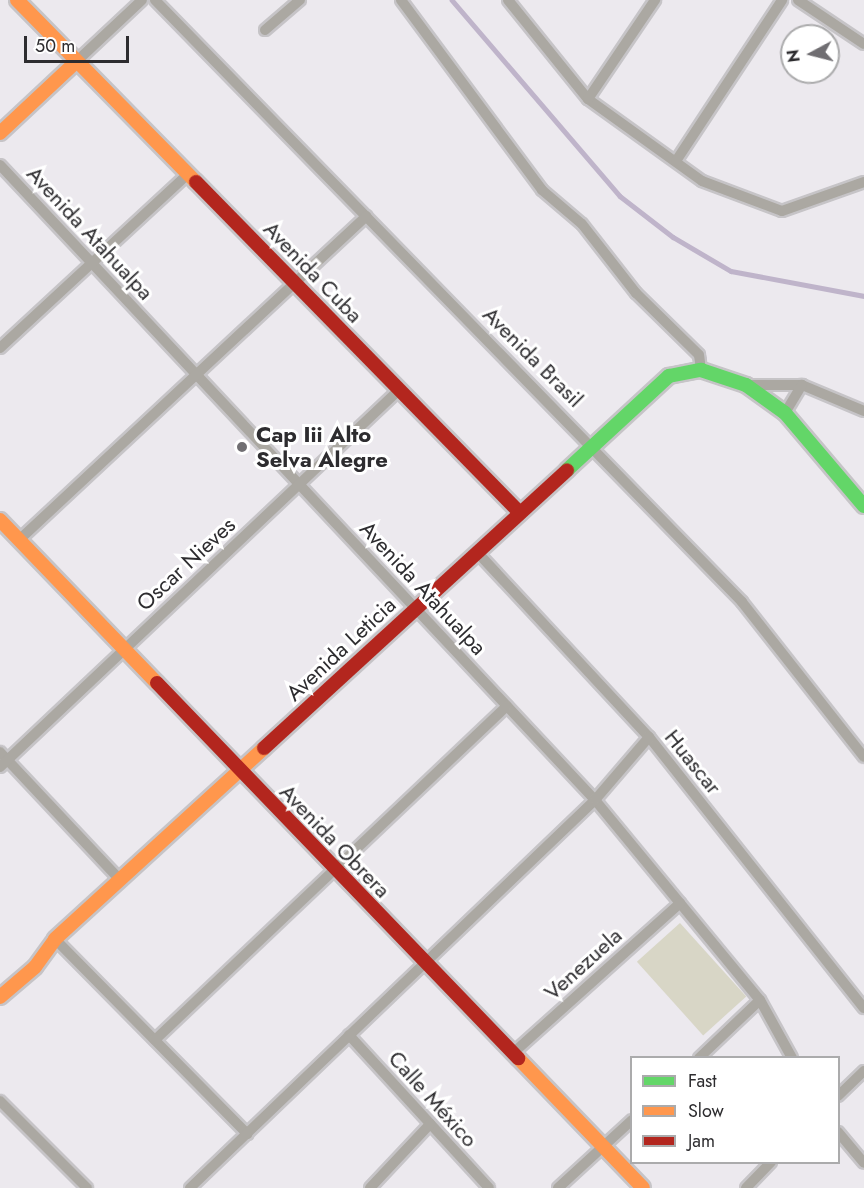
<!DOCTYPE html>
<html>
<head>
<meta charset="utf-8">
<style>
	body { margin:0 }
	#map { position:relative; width:864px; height:1188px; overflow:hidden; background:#ece9ee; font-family:Jost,sans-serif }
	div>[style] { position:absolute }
	.green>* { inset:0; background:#d8d6c6; transform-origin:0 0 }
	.stream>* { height:4.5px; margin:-2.25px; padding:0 2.25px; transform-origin:2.25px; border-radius:2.25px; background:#bfb4ca }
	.roads { filter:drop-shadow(2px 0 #c6c4c7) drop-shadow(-2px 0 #c6c4c7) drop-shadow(0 2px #c6c4c7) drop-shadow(0 -2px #c6c4c7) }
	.street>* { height:10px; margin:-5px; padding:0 5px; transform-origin:5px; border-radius:5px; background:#aba8a2 }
	.fast>* { height:14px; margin:-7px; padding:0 7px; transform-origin:7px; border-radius:7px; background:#63d668 }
	.slow>* { height:14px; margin:-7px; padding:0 7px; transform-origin:7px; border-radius:7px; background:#ff974d }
	.jam>* { height:14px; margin:-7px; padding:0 7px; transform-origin:7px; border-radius:7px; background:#b3261e }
	.dots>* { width:16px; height:16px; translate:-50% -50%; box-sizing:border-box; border:3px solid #fff; border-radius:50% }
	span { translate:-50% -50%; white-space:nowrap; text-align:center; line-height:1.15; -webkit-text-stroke:6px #fff; paint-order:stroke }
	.street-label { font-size:22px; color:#2d2c2f }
	.poi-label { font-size:22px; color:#2d2c2f; font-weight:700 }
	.left { translate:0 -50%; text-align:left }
	.legend { position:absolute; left:630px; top:1056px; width:210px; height:108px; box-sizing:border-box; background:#fff; border:2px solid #ababac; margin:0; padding:8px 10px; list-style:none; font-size:18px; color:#2d2c2f }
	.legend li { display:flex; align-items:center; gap:12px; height:30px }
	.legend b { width:30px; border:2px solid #ababac }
	.north { position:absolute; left:780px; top:24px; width:60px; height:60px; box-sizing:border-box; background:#fff; border:2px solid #ababac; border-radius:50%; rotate:263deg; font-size:16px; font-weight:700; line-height:24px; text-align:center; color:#2d2c2f }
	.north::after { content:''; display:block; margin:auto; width:21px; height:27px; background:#706e72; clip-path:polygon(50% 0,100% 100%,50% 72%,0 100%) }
	.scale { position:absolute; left:24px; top:36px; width:105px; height:27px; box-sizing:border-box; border:3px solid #2d2c2f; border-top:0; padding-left:8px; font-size:18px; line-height:21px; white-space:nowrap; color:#2d2c2f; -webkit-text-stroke:4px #fff; paint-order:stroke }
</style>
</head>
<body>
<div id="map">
	<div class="green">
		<i style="left:680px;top:923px;width:99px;height:58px;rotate:48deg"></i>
	</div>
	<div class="stream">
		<i style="left:452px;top:0;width:258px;rotate:49.4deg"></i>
		<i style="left:620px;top:196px;width:67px;rotate:37.7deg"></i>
		<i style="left:673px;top:237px;width:67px;rotate:30.4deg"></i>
		<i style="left:731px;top:271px;width:135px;rotate:10.6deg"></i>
	</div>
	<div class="roads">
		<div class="street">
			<i style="left:155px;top:0;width:841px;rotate:45.72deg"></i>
			<i style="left:742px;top:602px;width:197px;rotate:51.8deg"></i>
			<i style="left:401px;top:0;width:237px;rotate:53.4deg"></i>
			<i style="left:542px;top:190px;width:52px;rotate:40.4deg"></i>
			<i style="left:582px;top:224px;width:88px;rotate:52deg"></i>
			<i style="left:636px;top:293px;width:88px;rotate:44.5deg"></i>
			<i style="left:699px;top:355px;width:15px;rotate:82deg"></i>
			<i style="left:508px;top:0;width:127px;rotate:51.1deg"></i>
			<i style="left:588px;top:99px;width:140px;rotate:35.7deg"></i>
			<i style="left:702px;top:181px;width:85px;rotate:20.6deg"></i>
			<i style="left:782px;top:211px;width:87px;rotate:-19.5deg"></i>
			<i style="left:798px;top:0;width:79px;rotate:33.7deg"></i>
			<i style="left:265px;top:30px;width:46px;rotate:-40.6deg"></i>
			<i style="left:77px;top:61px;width:89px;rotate:-43.2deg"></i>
			<i style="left:588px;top:99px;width:120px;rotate:-55.9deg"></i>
			<i style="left:676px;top:161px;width:193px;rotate:-56.6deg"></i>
			<i style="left:0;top:165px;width:870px;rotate:46.86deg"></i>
			<i style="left:595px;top:800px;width:259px;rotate:50.5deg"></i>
			<i style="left:760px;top:1000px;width:66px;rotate:61.1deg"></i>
			<i style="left:0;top:348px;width:256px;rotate:-42.8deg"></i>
			<i style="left:747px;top:385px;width:55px"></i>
			<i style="left:802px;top:385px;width:67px;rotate:22.8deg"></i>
			<i style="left:785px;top:413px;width:33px;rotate:-59deg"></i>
			<i style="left:19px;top:540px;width:475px;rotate:-43deg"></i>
			<i style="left:477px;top:552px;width:253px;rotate:47.1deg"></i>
			<i style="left:649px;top:737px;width:346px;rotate:51.6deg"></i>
			<i style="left:0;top:752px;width:175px;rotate:46.8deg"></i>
			<i style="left:0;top:767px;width:549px;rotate:-43.38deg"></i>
			<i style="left:55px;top:939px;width:274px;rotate:45.4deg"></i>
			<i style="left:349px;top:1035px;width:207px;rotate:47.5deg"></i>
			<i style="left:155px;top:1040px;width:485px;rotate:-43.5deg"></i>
			<i style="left:512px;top:1054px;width:226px;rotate:-41.9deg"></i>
			<i style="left:699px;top:1058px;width:84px;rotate:-43.6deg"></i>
			<i style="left:838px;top:1096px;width:36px;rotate:-44deg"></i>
			<i style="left:0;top:1101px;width:123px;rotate:45deg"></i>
			<i style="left:838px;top:1132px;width:40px;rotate:50deg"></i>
			<i style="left:190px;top:1188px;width:561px;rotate:-43.77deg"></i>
			<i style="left:595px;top:800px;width:83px;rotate:-49.4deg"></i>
			<i style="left:370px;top:1188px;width:88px;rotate:-46.8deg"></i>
			<i style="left:558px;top:1188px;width:100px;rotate:-42.6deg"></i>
			<i style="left:746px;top:1188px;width:36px;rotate:-46deg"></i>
		</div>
		<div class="fast">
			<i style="left:567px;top:470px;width:139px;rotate:-42.7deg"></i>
			<i style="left:669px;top:376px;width:33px;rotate:-11deg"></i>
			<i style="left:701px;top:370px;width:47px;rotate:18.4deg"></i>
			<i style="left:746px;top:385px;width:48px;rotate:35.7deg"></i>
			<i style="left:785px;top:413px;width:122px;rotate:49.7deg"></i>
		</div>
		<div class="slow">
			<i style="left:17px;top:0;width:255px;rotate:45.5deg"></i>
			<i style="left:0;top:133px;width:105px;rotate:-43.1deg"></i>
			<i style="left:0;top:520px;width:226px;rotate:46.1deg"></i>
			<i style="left:0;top:997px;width:46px;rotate:-40.6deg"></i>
			<i style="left:35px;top:967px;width:34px;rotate:-54deg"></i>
			<i style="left:55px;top:939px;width:283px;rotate:-42.4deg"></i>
			<i style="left:518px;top:1058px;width:180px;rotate:46.1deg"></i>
		</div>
		<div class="jam">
			<i style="left:196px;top:182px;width:463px;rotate:45.6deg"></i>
			<i style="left:157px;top:683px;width:521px;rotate:46.09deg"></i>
			<i style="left:264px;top:748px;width:411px;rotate:-42.5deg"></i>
		</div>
	</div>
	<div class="dots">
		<i style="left:242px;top:447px;background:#706e72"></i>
	</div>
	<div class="street-label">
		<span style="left:90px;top:233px;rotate:47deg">Avenida Atahualpa</span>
		<span style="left:313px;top:272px;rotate:46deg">Avenida Cuba</span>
		<span style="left:533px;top:357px;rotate:45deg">Avenida Brasil</span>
		<span style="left:186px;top:564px;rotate:-43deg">Oscar Nieves</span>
		<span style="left:423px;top:588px;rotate:47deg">Avenida Atahualpa</span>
		<span style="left:341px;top:649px;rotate:-43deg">Avenida Leticia</span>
		<span style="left:693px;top:762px;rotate:51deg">Huascar</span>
		<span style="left:335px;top:841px;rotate:46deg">Avenida Obrera</span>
		<span style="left:583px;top:964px;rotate:-42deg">Venezuela</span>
		<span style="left:433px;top:1099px;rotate:48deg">Calle México</span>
	</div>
	<div class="poi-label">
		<span class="left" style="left:256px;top:447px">Cap Iii Alto<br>Selva Alegre</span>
	</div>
	<ul class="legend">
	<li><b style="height:8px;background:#63d668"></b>Fast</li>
	<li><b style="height:8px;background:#ff974d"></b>Slow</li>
	<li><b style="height:8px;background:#b3261e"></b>Jam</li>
	</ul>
	<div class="north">N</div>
	<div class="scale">50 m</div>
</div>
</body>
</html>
